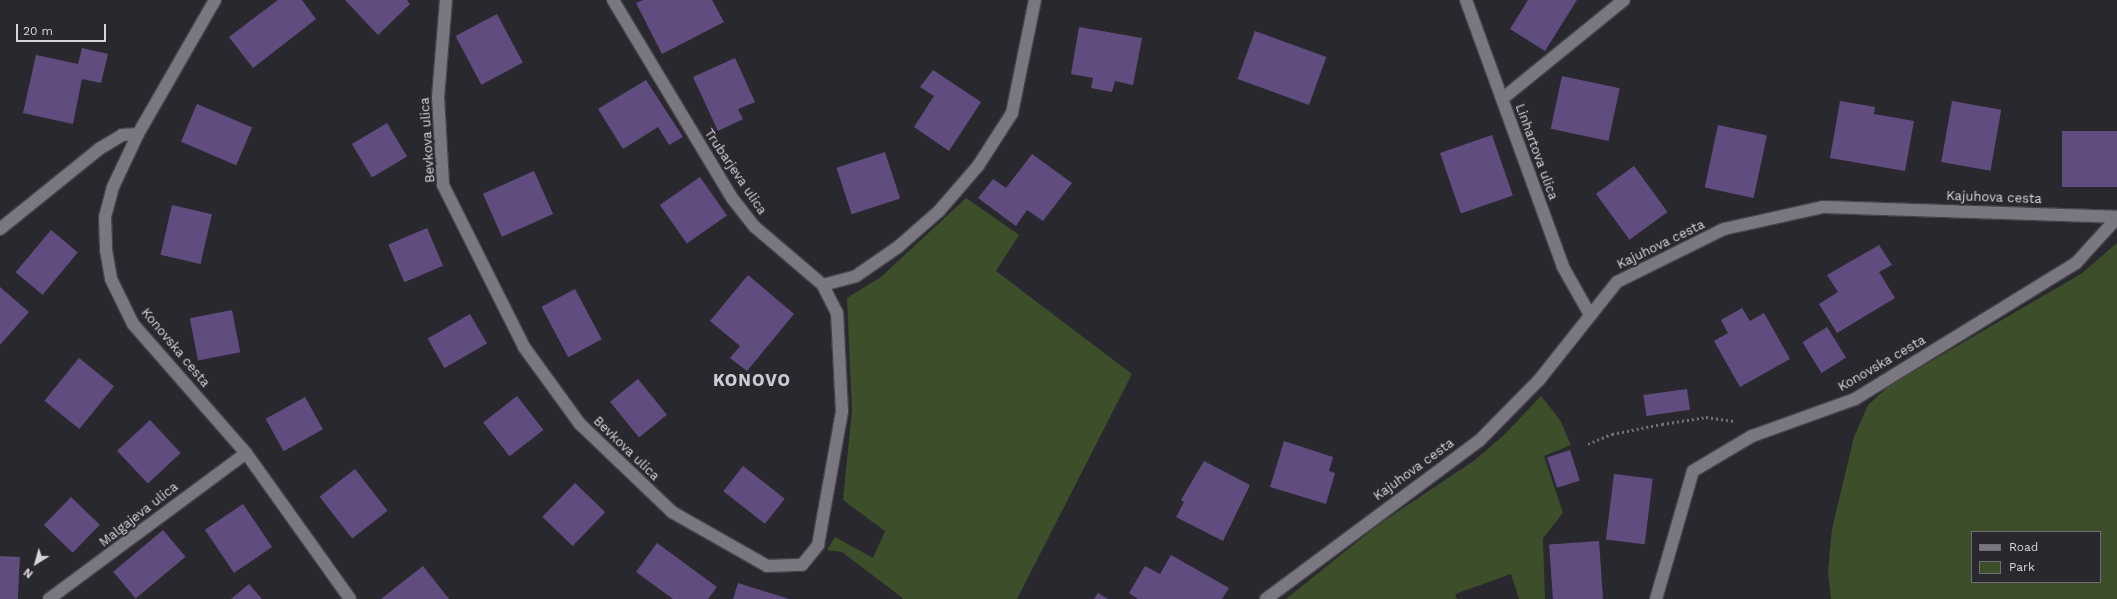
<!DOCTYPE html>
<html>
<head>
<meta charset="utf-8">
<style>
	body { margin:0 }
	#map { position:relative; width:2117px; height:599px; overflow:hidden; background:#2a282f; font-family:"Work Sans",sans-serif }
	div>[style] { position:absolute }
	.green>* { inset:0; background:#3c4f2a }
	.building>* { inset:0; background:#614c80; transform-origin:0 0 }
	.path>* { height:2.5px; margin-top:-1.25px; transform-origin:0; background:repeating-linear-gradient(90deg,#737177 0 2px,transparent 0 5px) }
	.roads { filter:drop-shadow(1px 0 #46434a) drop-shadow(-1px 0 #46434a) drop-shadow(0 1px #46434a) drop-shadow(0 -1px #46434a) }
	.minor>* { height:12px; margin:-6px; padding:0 6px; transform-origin:6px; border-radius:6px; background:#7a7780 }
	span { translate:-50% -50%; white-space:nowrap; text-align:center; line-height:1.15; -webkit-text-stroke:4px #2a282f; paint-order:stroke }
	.street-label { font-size:13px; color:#d8d6db }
	.district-label { font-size:17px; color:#cfcbd5; font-weight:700; letter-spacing:1px }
	.legend { position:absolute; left:1971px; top:531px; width:130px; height:52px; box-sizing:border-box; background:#2a282f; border:1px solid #706e74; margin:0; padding:5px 7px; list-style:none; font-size:12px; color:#d8d6db }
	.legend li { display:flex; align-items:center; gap:8px; height:20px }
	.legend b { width:20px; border:1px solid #706e74 }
	.north { position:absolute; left:16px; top:543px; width:40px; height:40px; -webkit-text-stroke:3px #2a282f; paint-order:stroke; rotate:217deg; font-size:11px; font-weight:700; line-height:16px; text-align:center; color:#d8d6db }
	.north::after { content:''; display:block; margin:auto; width:14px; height:18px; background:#d8d6db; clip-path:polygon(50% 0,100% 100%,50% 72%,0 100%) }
	.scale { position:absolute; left:16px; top:24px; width:90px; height:18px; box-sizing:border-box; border:2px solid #d8d6db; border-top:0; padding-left:5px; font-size:12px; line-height:14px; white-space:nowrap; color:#d8d6db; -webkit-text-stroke:3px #2a282f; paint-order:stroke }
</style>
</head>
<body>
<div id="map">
	<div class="green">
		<i style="clip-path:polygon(966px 198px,1019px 235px,996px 271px,1132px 374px,1017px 599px,904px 599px,842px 552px,827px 550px,835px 537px,873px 558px,885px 531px,843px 500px,852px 411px,847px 298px,881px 277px)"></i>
		<i style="clip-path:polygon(evenodd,2117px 243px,2117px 599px,1831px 599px,1828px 572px,1832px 529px,1854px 437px,1868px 405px,1890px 385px,2081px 274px,2117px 243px,1972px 532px,2100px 532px,2100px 582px,1972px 582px,1972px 532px)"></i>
		<i style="clip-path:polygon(1541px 396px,1560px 420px,1571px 445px,1544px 456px,1563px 513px,1543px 538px,1545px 599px,1519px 599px,1511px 574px,1455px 594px,1457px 599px,1286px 599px,1378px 525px,1475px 460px,1505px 434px)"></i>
	</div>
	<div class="building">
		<i style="clip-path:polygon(278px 0,302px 0,316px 19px,253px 68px,229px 37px)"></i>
		<i style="clip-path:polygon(345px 0,407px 0,410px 4px,378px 35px)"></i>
		<i style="clip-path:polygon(643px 0,712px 0,724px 22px,662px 54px,636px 3px)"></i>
		<i style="clip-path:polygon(1528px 0,1577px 0,1545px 51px,1510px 29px)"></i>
		<i style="left:497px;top:14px;width:55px;height:47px;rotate:62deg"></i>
		<i style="clip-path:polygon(1079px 27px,1142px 38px,1133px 85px,1115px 81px,1112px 92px,1091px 88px,1093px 78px,1071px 74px)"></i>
		<i style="left:1255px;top:31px;width:76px;height:51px;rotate:20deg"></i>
		<i style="clip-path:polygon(82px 48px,108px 54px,101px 83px,82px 79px,73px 124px,23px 113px,36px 55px,78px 64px)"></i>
		<i style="clip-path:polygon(735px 58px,755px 102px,738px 109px,743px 119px,718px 131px,693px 77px)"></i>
		<i style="clip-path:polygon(933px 70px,981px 102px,949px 151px,914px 127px,934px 96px,920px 87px)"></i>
		<i style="left:1562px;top:76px;width:59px;height:54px;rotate:12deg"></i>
		<i style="clip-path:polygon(646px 80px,683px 137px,669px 145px,658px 127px,623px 149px,598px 109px)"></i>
		<i style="clip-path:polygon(1840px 101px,1875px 107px,1874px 114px,1914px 121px,1905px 171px,1830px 158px)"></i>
		<i style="left:1952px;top:101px;width:50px;height:62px;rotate:10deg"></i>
		<i style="left:197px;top:104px;width:60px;height:41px;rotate:23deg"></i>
		<i style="left:387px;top:123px;width:39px;height:41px;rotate:59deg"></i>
		<i style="left:1718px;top:125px;width:50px;height:64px;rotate:12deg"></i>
		<i style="left:2062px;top:131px;width:55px;height:56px"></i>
		<i style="left:1492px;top:135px;width:64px;height:55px;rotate:71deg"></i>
		<i style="left:885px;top:152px;width:49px;height:51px;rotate:72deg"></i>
		<i style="clip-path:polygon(1032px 154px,1072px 183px,1043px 221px,1027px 210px,1016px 226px,978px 198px,993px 179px,1006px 188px)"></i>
		<i style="left:1634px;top:166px;width:57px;height:47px;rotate:54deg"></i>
		<i style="left:534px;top:171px;width:47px;height:56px;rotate:66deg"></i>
		<i style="left:700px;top:177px;width:47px;height:49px;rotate:55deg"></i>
		<i style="left:172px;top:205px;width:41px;height:51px;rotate:13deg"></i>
		<i style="left:427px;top:228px;width:41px;height:42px;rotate:67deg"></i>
		<i style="left:51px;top:230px;width:35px;height:55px;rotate:40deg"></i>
		<i style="clip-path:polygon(1879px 245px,1892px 265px,1879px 272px,1895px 298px,1837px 333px,1819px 304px,1838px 292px,1827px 275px)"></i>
		<i style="clip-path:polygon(748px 275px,794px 314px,747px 371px,730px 358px,740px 346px,710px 321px)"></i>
		<i style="clip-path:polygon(0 287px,29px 312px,0 345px)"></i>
		<i style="left:575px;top:289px;width:57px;height:38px;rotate:62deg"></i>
		<i style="clip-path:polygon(1742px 308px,1750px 321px,1764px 313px,1790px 359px,1740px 387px,1714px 341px,1728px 333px,1721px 320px)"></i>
		<i style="left:232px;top:310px;width:43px;height:43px;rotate:79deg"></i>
		<i style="left:470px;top:314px;width:34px;height:49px;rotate:60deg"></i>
		<i style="left:1827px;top:327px;width:36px;height:29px;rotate:58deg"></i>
		<i style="left:79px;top:358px;width:45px;height:55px;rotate:39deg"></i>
		<i style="left:638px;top:379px;width:46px;height:36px;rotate:51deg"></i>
		<i style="left:1687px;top:389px;width:21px;height:44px;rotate:82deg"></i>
		<i style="left:517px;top:396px;width:43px;height:43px;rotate:52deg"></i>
		<i style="left:305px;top:397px;width:37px;height:45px;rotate:61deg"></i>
		<i style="left:150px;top:420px;width:45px;height:45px;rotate:47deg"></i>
		<i style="clip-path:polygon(1284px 441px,1333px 457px,1329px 471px,1335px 473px,1326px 504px,1270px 487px)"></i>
		<i style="left:1570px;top:450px;width:32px;height:24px;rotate:72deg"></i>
		<i style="clip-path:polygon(1204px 461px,1250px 485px,1223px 541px,1176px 517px,1184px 502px,1181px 500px)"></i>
		<i style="left:743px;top:466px;width:53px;height:32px;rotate:38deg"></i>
		<i style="left:355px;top:469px;width:53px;height:45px;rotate:52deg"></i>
		<i style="left:1614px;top:474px;width:39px;height:66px;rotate:7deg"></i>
		<i style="left:575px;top:483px;width:42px;height:47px;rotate:44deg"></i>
		<i style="left:71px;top:497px;width:40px;height:39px;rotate:44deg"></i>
		<i style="left:243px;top:504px;width:52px;height:46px;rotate:56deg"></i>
		<i style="left:163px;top:530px;width:35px;height:65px;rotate:50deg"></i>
		<i style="left:1599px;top:541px;width:58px;height:50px;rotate:86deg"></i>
		<i style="clip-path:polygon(657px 543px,717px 587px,708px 599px,673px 599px,636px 572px)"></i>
		<i style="clip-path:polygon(1171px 555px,1229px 588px,1222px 599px,1138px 599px,1129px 593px,1145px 566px,1160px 574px)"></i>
		<i style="left:0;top:556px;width:20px;height:43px;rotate:3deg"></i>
		<i style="clip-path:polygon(423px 566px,449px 599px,381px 599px)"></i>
		<i style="clip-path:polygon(738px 583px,789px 599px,733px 599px)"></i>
		<i style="clip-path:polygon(249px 584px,262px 599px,231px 599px)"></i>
		<i style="clip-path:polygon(1098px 593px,1108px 599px,1094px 599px)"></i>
	</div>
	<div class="path">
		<i style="left:1588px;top:444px;width:26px;rotate:-23deg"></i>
		<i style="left:1612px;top:434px;width:51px;rotate:-11.3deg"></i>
		<i style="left:1662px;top:424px;width:45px;rotate:-9deg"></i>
		<i style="left:1706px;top:417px;width:30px;rotate:8deg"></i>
	</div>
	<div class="roads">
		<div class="minor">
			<i style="left:215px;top:0;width:155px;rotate:119.9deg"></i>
			<i style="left:138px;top:134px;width:59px;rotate:115.3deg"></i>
			<i style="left:113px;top:187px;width:31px;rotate:105deg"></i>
			<i style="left:105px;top:217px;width:33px;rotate:88deg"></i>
			<i style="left:106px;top:250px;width:29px;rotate:80deg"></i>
			<i style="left:111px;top:279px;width:50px;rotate:63.9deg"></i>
			<i style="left:133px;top:324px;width:171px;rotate:48.8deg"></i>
			<i style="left:246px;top:453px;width:179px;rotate:54.5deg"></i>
			<i style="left:446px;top:0;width:97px;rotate:94.7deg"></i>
			<i style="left:438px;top:97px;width:88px;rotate:86.7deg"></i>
			<i style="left:443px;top:185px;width:181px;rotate:63.4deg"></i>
			<i style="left:524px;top:347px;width:95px;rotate:54deg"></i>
			<i style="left:580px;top:424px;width:127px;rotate:43.7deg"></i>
			<i style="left:672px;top:512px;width:109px;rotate:29.6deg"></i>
			<i style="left:767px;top:566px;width:35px;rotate:-2deg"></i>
			<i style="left:802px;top:565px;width:26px;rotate:-51deg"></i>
			<i style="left:818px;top:545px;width:136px;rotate:-79.8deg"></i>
			<i style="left:842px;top:411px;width:98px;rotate:-92.9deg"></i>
			<i style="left:837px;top:313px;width:31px;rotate:-117deg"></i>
			<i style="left:613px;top:0;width:231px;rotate:59deg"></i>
			<i style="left:732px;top:198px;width:37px;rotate:52deg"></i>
			<i style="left:755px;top:227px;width:89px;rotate:40.5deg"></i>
			<i style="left:823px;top:285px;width:34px;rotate:-15deg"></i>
			<i style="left:856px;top:276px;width:51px;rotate:-34.6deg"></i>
			<i style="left:898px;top:247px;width:55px;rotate:-41.3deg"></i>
			<i style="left:939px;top:211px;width:60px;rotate:-49.1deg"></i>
			<i style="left:978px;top:166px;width:63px;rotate:-57.3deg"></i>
			<i style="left:1012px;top:113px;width:115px;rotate:-78.5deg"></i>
			<i style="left:1466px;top:0;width:284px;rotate:70deg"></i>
			<i style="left:1563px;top:267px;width:53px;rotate:60.5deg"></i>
			<i style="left:1502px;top:99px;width:157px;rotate:-39.1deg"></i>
			<i style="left:0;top:229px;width:127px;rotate:-38.9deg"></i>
			<i style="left:99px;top:149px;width:27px;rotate:-31deg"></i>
			<i style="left:122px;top:135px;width:16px;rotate:-4deg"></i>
			<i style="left:49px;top:599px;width:245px;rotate:-36.5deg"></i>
			<i style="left:1266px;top:599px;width:265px;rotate:-36.6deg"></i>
			<i style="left:1479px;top:441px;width:86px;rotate:-45.5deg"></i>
			<i style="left:1539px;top:380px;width:125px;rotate:-51.5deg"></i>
			<i style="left:1617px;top:282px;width:119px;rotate:-26.4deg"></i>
			<i style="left:1724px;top:229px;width:101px;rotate:-12.5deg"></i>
			<i style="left:1823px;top:207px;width:294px;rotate:1.9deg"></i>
			<i style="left:1656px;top:599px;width:133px;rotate:-73.9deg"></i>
			<i style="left:1693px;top:471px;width:69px;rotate:-30.7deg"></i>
			<i style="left:1752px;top:436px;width:109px;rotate:-19.8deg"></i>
			<i style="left:1855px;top:399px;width:259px;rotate:-31.6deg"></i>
			<i style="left:2076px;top:263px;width:61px;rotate:-47.7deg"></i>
		</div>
	</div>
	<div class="street-label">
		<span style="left:428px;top:140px;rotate:-94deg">Bevkova ulica</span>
		<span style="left:1536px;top:152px;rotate:70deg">Linhartova ulica</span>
		<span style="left:735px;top:172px;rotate:56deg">Trubarjeva ulica</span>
		<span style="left:1994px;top:198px;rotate:2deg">Kajuhova cesta</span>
		<span style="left:1661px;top:245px;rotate:-26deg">Kajuhova cesta</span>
		<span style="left:175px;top:348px;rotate:50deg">Konovska cesta</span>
		<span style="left:1882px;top:364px;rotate:-30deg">Konovska cesta</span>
		<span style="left:626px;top:449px;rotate:44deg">Bevkova ulica</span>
		<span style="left:1414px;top:470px;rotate:-36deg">Kajuhova cesta</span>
		<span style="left:139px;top:515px;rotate:-38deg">Malgajeva ulica</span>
	</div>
	<div class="district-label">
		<span style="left:752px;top:381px">KONOVO</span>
	</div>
	<ul class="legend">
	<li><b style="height:5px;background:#7a7780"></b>Road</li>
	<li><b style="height:11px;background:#3c4f2a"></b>Park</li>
	</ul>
	<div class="north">N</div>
	<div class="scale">20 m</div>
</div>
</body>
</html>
